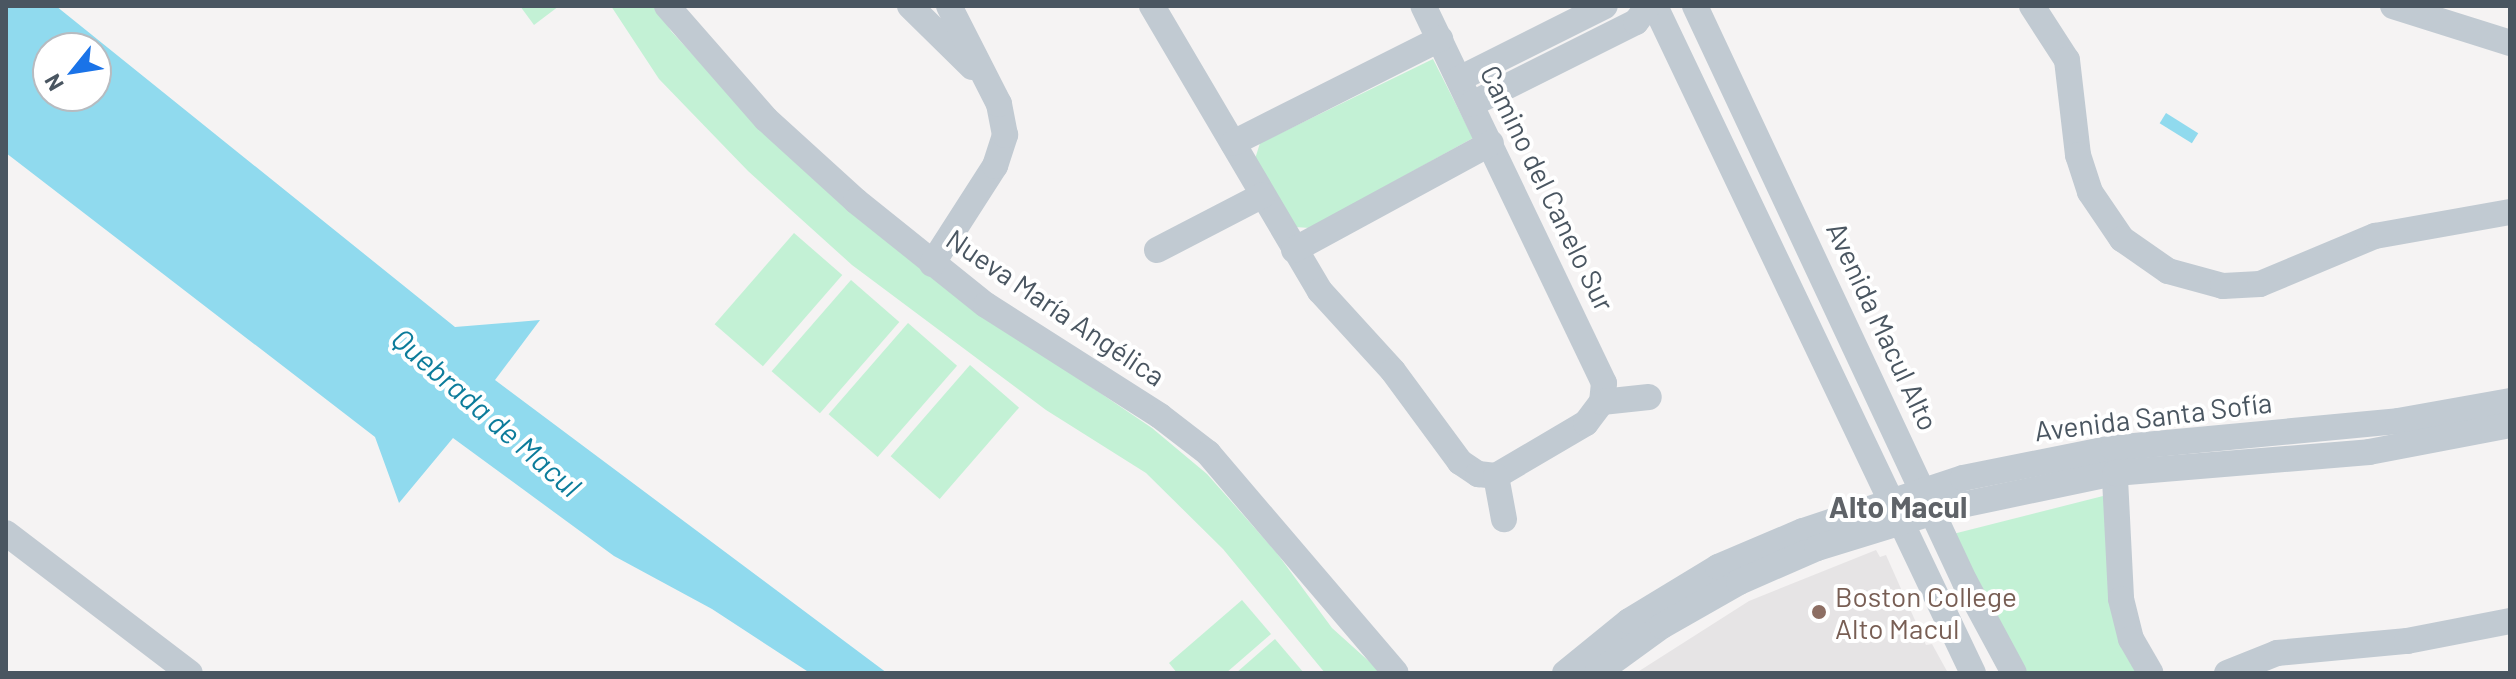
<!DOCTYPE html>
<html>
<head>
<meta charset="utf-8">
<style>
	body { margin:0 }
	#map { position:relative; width:2516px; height:679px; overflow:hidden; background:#f5f3f3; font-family:Barlow,sans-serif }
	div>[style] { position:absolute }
	.education>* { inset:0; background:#e6e4e5 }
	.green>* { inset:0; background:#c3f1d5; transform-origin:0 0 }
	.water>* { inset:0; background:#90daee; transform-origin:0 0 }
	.minor>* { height:26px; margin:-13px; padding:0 13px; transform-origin:13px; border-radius:13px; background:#c1cad2 }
	.dots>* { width:22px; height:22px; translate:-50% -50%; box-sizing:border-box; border:4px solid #fff; border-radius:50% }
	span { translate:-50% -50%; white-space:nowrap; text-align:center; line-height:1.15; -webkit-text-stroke:8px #fff; paint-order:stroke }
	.street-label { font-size:28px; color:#4a5661 }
	.education-label { font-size:28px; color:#785e54 }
	.left { translate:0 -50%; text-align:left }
	.water-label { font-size:30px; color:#0c7c9b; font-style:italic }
	.neighbourhood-label { font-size:30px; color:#5f6368; font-weight:700 }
	.frame { position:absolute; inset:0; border:8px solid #4a5661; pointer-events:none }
	.north { position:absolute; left:32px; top:32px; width:80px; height:80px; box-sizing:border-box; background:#fff; border:2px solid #b7bbc0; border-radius:50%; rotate:240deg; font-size:22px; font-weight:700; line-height:32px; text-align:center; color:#4a5661 }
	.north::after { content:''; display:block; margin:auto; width:28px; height:36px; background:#1a73e8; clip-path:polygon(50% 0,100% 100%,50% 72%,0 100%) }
</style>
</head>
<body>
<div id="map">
	<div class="education">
		<i style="clip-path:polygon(1876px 550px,1880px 557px,1886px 555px,1926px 645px,1932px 644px,1948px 673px,1636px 673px,1749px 601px)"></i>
	</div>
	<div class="green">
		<i style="clip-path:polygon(520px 6px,559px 6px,534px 25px)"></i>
		<i style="clip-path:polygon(611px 6px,656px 6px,671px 31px,755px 122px,1075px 376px,1152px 428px,1207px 474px,1276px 552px,1332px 628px,1382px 673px,1325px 673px,1223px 549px,1146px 473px,1046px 410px,852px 265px,748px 171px,659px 79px)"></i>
		<i style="clip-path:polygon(1433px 59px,1473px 138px,1310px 228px,1295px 227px,1255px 159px,1260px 143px)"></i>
		<i style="left:794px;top:233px;width:64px;height:121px;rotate:41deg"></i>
		<i style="left:851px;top:280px;width:64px;height:121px;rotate:41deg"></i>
		<i style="left:908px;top:323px;width:65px;height:121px;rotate:41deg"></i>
		<i style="left:970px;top:365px;width:65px;height:121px;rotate:41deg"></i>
		<i style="clip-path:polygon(2107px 495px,2140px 673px,2025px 673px,1953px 534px)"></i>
		<i style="clip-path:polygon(1242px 600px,1271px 634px,1226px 673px,1177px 673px,1169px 663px)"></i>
		<i style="clip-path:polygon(1275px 639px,1304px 673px,1236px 673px)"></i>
	</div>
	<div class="water">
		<i style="clip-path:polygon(evenodd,6px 6px,56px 6px,455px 327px,540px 320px,495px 380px,887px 673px,810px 673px,712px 609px,614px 556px,453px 438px,399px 503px,375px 437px,6px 153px,6px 6px,48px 48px,96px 48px,96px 96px,48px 96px,48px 48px)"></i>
		<i style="left:2166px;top:113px;width:38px;height:12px;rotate:32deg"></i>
	</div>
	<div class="minor">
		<i style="left:667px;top:6px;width:150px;rotate:48.8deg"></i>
		<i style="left:766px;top:119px;width:122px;rotate:42.3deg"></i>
		<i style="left:856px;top:201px;width:166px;rotate:38.7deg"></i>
		<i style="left:986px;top:305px;width:206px;rotate:32.5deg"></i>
		<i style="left:1160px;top:416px;width:61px;rotate:37.6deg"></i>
		<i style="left:1208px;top:453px;width:289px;rotate:49.5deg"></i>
		<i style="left:910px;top:6px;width:87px;rotate:44.5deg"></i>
		<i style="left:1152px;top:6px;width:331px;rotate:59.5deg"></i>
		<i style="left:1320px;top:291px;width:108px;rotate:47.6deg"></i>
		<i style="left:1393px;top:371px;width:113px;rotate:53.6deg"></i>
		<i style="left:1460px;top:462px;width:22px;rotate:34deg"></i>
		<i style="left:1478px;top:474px;width:18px;rotate:6deg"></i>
		<i style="left:1496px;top:476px;width:104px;rotate:-30.5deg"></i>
		<i style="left:1586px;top:423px;width:26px;rotate:-53deg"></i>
		<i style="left:1602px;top:402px;width:19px;rotate:-84deg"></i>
		<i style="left:1604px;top:383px;width:418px;rotate:-115.6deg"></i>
		<i style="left:1655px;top:6px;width:739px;rotate:64.51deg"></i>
		<i style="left:1695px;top:6px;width:636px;rotate:64.89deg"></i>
		<i style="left:1965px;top:582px;width:103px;rotate:61.7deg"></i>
		<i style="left:2032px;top:6px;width:64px;rotate:57.1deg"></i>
		<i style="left:2067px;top:60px;width:96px;rotate:83.4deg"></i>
		<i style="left:2078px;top:155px;width:39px;rotate:72deg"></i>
		<i style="left:2090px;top:192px;width:57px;rotate:55.8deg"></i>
		<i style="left:2122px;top:239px;width:56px;rotate:34.8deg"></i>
		<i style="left:2168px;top:271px;width:57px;rotate:15.3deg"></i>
		<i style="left:2223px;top:286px;width:37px;rotate:-3deg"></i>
		<i style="left:2260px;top:284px;width:125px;rotate:-22.7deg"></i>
		<i style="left:2375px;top:236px;width:137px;rotate:-10.1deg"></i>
		<i style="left:2393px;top:6px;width:123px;rotate:17.5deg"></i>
		<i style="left:1459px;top:79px;width:163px;rotate:-26.6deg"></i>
		<i style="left:1472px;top:104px;width:183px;rotate:-26.6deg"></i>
		<i style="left:1636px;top:22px;width:20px;rotate:-53deg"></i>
		<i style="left:1233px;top:143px;width:232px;rotate:-26.7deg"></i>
		<i style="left:1157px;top:250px;width:119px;rotate:-27.4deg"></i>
		<i style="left:1294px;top:250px;width:224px;rotate:-28.5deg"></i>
		<i style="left:932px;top:264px;width:117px;rotate:-57.3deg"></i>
		<i style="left:995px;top:166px;width:33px;rotate:-72deg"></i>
		<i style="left:1005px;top:135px;width:32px;rotate:-101deg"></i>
		<i style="left:999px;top:104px;width:110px;rotate:-117deg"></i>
		<i style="left:1602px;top:402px;width:47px;rotate:-6.1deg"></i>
		<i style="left:2114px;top:459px;width:140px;rotate:87.1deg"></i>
		<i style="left:2121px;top:599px;width:41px;rotate:76deg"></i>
		<i style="left:2131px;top:639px;width:39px;rotate:60deg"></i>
		<i style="left:1496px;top:476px;width:44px;rotate:79.5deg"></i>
		<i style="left:6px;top:533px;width:231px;rotate:37.3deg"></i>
		<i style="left:1565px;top:673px;width:82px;rotate:-39.1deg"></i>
		<i style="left:1629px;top:621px;width:104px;rotate:-31.2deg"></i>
		<i style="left:1718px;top:567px;width:92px;rotate:-23deg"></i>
		<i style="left:1803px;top:531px;width:169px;rotate:-18.3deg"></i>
		<i style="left:1963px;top:478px;width:153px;rotate:-11.3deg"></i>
		<i style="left:2113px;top:448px;width:286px;rotate:-5.4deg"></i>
		<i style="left:2398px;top:421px;width:114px;rotate:-10.1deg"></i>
		<i style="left:1597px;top:673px;width:80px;rotate:-35.9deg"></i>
		<i style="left:1662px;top:626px;width:89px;rotate:-29.7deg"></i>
		<i style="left:1739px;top:582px;width:85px;rotate:-23.6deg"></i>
		<i style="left:1817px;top:548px;width:136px;rotate:-17.1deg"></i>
		<i style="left:1947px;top:508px;width:172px;rotate:-11.8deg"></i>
		<i style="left:2115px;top:473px;width:255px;rotate:-4.7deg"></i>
		<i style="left:2369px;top:452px;width:144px;rotate:-10.8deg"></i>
		<i style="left:2227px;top:673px;width:54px;rotate:-21.8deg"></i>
		<i style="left:2277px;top:653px;width:131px;rotate:-5.3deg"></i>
		<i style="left:2407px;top:641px;width:105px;rotate:-11deg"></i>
	</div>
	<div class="dots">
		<i style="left:1819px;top:612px;background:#8d6e63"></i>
	</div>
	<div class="street-label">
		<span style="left:1548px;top:188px;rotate:64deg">Camino del Canelo Sur</span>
		<span style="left:1056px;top:307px;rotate:34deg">Nueva María Angélica</span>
		<span style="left:1883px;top:326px;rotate:65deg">Avenida Macul Alto</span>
		<span style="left:2153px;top:416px;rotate:-7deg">Avenida Santa Sofía</span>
	</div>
	<div class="education-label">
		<span class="left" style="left:1835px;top:612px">Boston College<br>Alto Macul</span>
	</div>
	<div class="water-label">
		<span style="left:487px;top:412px;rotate:41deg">Quebrada de Macul</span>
	</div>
	<div class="neighbourhood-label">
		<span style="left:1898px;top:506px">Alto Macul</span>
	</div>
	<div class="frame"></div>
	<div class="north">N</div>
</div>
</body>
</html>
